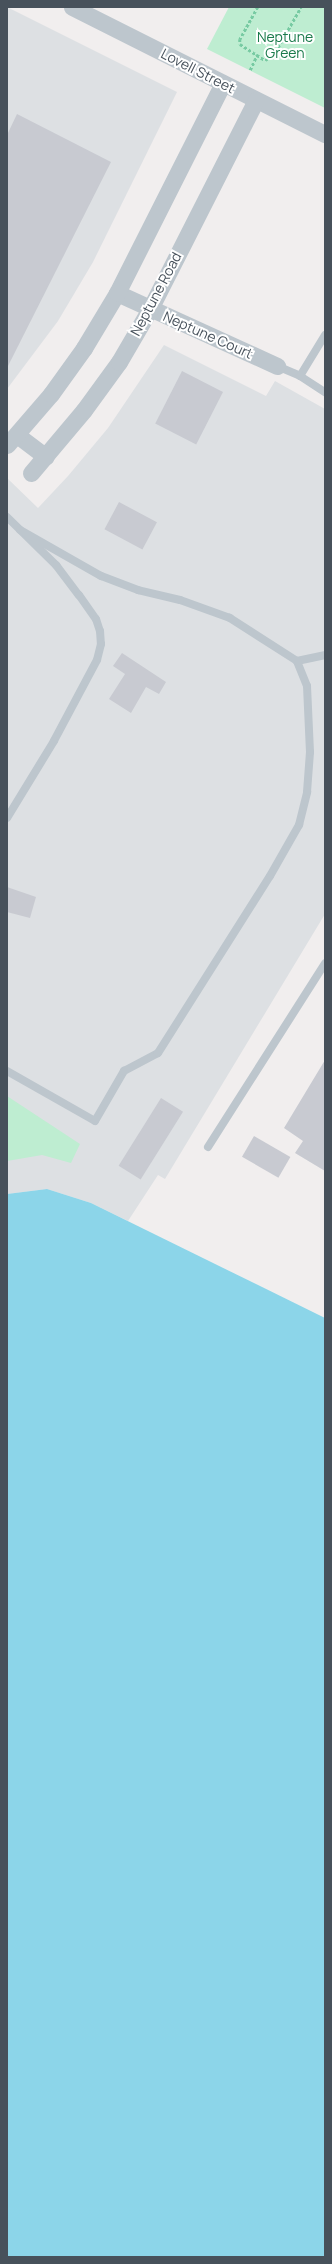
<!DOCTYPE html>
<html>
<head>
<meta charset="utf-8">
<style>
	body { margin:0 }
	#map { position:relative; width:332px; height:2264px; overflow:hidden; background:#f1eeee; font-family:Manrope,sans-serif }
	div>[style] { position:absolute }
	.airport>* { inset:0; background:#dde0e3 }
	.green>* { inset:0; background:#beedd1 }
	.water>* { inset:0; background:#8cd5e9 }
	.building>* { inset:0; background:#c8cad1; transform-origin:0 0 }
	.path>* { height:2.5px; margin-top:-1.25px; transform-origin:0; background:repeating-linear-gradient(90deg,#77caa2 0 3px,transparent 0 5px) }
	.lane>* { height:8px; margin:-4px; padding:0 4px; transform-origin:4px; border-radius:4px; background:#bdc6cd }
	.street>* { height:17px; margin:-8.5px; padding:0 8.5px; transform-origin:8.5px; border-radius:8.5px; background:#bdc6cd }
	span { translate:-50% -50%; white-space:nowrap; text-align:center; line-height:1.15; -webkit-text-stroke:4px #fff; paint-order:stroke }
	.park-label { font-size:14px; color:#1a7a4b }
	.street-label { font-size:14px; color:#47515b }
	.frame { position:absolute; inset:0; border:8px solid #47515b; pointer-events:none }
</style>
</head>
<body>
<div id="map">
	<div class="airport">
		<i style="clip-path:polygon(7px 7px,177px 92px,93px 262px,58px 321px,7px 389px)"></i>
		<i style="clip-path:polygon(164px 345px,266px 396px,275px 381px,325px 409px,325px 914px,165px 1179px,158px 1175px,128px 1221px,91px 1203px,47px 1189px,7px 1194px,7px 478px,38px 508px,68px 476px,108px 428px)"></i>
	</div>
	<div class="green">
		<i style="clip-path:polygon(229px 7px,325px 7px,325px 108px,207px 49px)"></i>
		<i style="clip-path:polygon(7px 1096px,80px 1144px,71px 1163px,42px 1155px,7px 1161px)"></i>
	</div>
	<div class="water">
		<i style="clip-path:polygon(47px 1189px,91px 1203px,325px 1318px,325px 2257px,7px 2257px,7px 1194px)"></i>
	</div>
	<div class="building">
		<i style="clip-path:polygon(17px 114px,111px 162px,7px 368px,7px 135px)"></i>
		<i style="left:182px;top:371px;width:46px;height:59px;rotate:27deg"></i>
		<i style="left:119px;top:502px;width:43px;height:31px;rotate:28deg"></i>
		<i style="clip-path:polygon(122px 653px,166px 682px,159px 694px,146px 687px,131px 713px,109px 699px,125px 674px,113px 666px)"></i>
		<i style="clip-path:polygon(7px 887px,36px 897px,30px 918px,7px 912px)"></i>
		<i style="clip-path:polygon(325px 1060px,325px 1171px,295px 1153px,303px 1141px,284px 1128px)"></i>
		<i style="left:161px;top:1098px;width:26px;height:80px;rotate:32deg"></i>
		<i style="left:254px;top:1136px;width:42px;height:24px;rotate:30deg"></i>
	</div>
	<div class="path">
		<i style="left:258px;top:7px;width:37px;rotate:119deg"></i>
		<i style="left:240px;top:39px;width:5px;rotate:90deg"></i>
		<i style="left:240px;top:44px;width:30px;rotate:33deg"></i>
		<i style="left:265px;top:60px;width:9px;rotate:-27deg"></i>
		<i style="left:273px;top:56px;width:56px;rotate:-60.3deg"></i>
		<i style="left:250px;top:70px;width:17px;rotate:-65deg"></i>
	</div>
	<div class="lane">
		<i style="left:277px;top:366px;width:25px;rotate:23deg"></i>
		<i style="left:300px;top:376px;width:30px;rotate:33deg"></i>
		<i style="left:300px;top:376px;width:48px;rotate:-58.6deg"></i>
		<i style="left:7px;top:517px;width:69px;rotate:44.4deg"></i>
		<i style="left:56px;top:565px;width:38px;rotate:53deg"></i>
		<i style="left:79px;top:595px;width:29px;rotate:55deg"></i>
		<i style="left:96px;top:619px;width:13px;rotate:72deg"></i>
		<i style="left:100px;top:631px;width:13px;rotate:86deg"></i>
		<i style="left:101px;top:644px;width:16px;rotate:104deg"></i>
		<i style="left:97px;top:660px;width:92px;rotate:118deg"></i>
		<i style="left:54px;top:741px;width:90px;rotate:121.4deg"></i>
		<i style="left:297px;top:661px;width:29px;rotate:-12deg"></i>
		<i style="left:7px;top:1071px;width:101px;rotate:29.6deg"></i>
		<i style="left:95px;top:1121px;width:58px;rotate:-59.9deg"></i>
		<i style="left:124px;top:1071px;width:38px;rotate:-28deg"></i>
		<i style="left:158px;top:1053px;width:209px;rotate:-57.7deg"></i>
		<i style="left:270px;top:876px;width:59px;rotate:-60.4deg"></i>
		<i style="left:299px;top:825px;width:34px;rotate:-76deg"></i>
		<i style="left:307px;top:792px;width:40px;rotate:-85.7deg"></i>
		<i style="left:310px;top:752px;width:66px;rotate:-92.6deg"></i>
		<i style="left:307px;top:686px;width:27px;rotate:-112deg"></i>
		<i style="left:297px;top:661px;width:80px;rotate:-147.3deg"></i>
		<i style="left:230px;top:618px;width:53px;rotate:-160.2deg"></i>
		<i style="left:180px;top:600px;width:43px;rotate:-166.6deg"></i>
		<i style="left:138px;top:590px;width:40px;rotate:-159deg"></i>
		<i style="left:101px;top:576px;width:93px;rotate:-150.4deg"></i>
		<i style="left:208px;top:1147px;width:218px;rotate:-57.5deg"></i>
	</div>
	<div class="street">
		<i style="left:72px;top:7px;width:283px;rotate:26.7deg"></i>
		<i style="left:117px;top:293px;width:176px;rotate:24.5deg"></i>
		<i style="left:17px;top:435px;width:36px;rotate:37deg"></i>
		<i style="left:7px;top:445px;width:67px;rotate:-49.2deg"></i>
		<i style="left:51px;top:394px;width:57px;rotate:-54.3deg"></i>
		<i style="left:84px;top:348px;width:64px;rotate:-59deg"></i>
		<i style="left:117px;top:293px;width:235px;rotate:-63.2deg"></i>
		<i style="left:31px;top:473px;width:82px;rotate:-49.9deg"></i>
		<i style="left:84px;top:410px;width:59px;rotate:-53.9deg"></i>
		<i style="left:119px;top:362px;width:61px;rotate:-59.7deg"></i>
		<i style="left:150px;top:309px;width:234px;rotate:-63.1deg"></i>
	</div>
	<div class="park-label">
		<span style="left:285px;top:45px">Neptune<br>Green</span>
	</div>
	<div class="street-label">
		<span style="left:198px;top:71px;rotate:27deg">Lovell Street</span>
		<span style="left:156px;top:294px;rotate:-62deg">Neptune Road</span>
		<span style="left:208px;top:335px;rotate:24deg">Neptune Court</span>
	</div>
	<div class="frame"></div>
</div>
</body>
</html>
